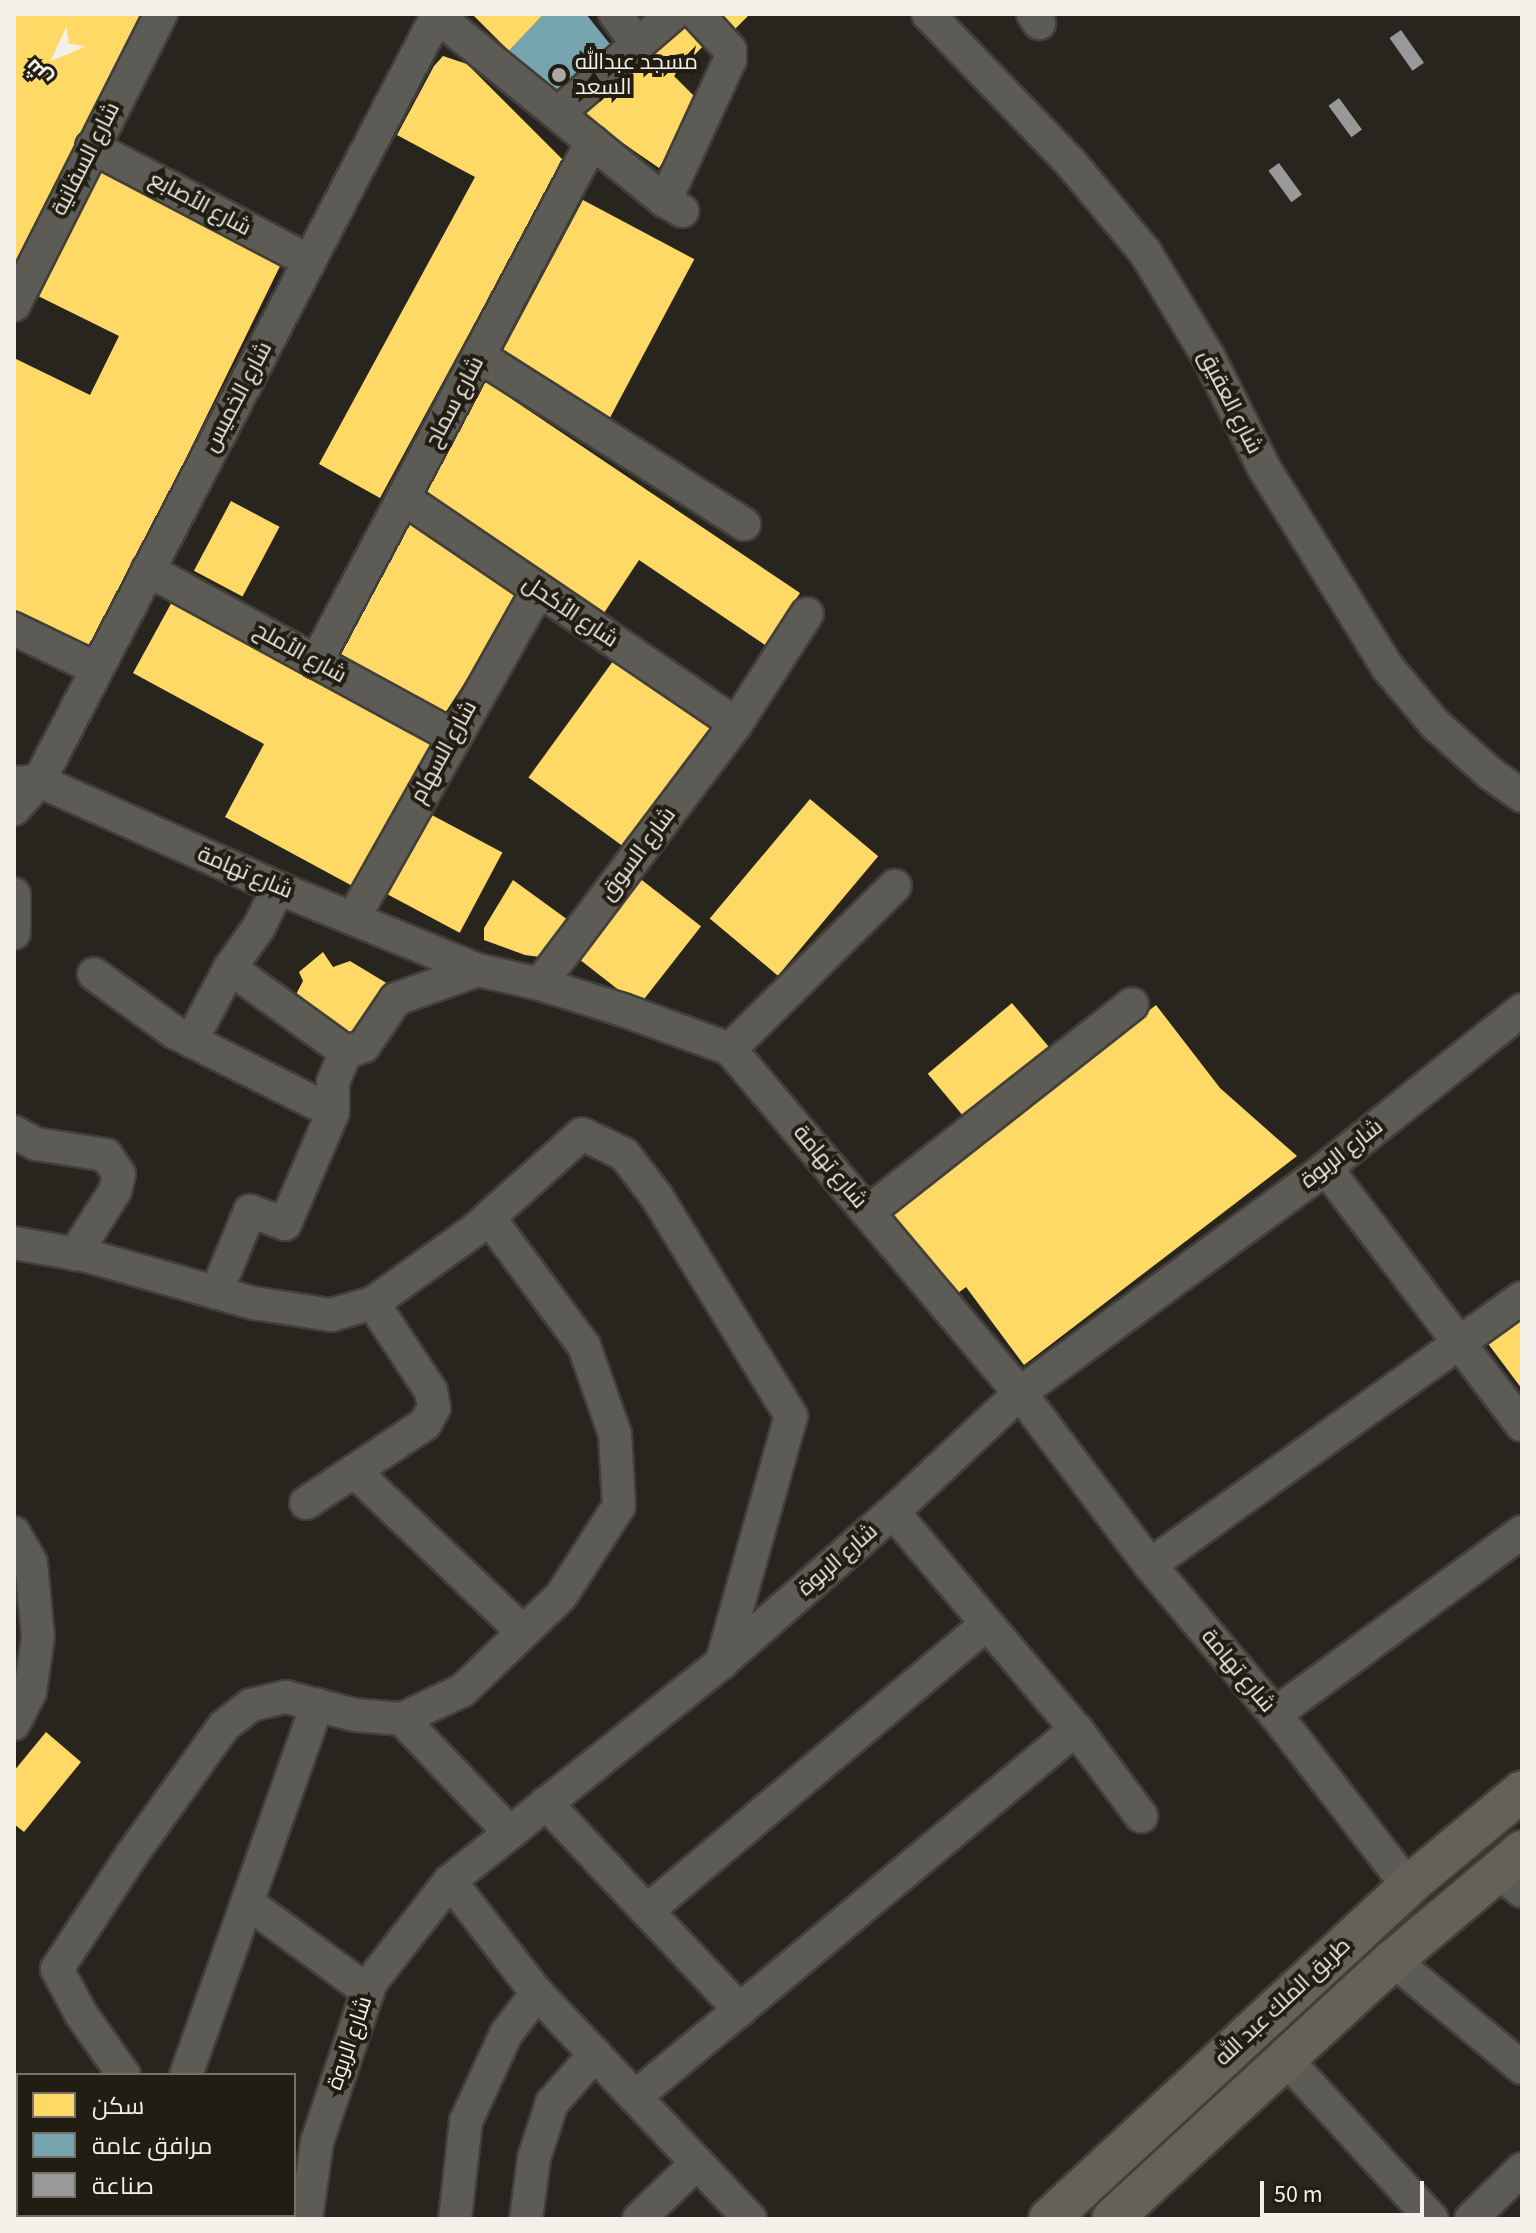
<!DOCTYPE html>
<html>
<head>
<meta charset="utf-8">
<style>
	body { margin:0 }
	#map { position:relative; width:1536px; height:2233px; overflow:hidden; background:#28251f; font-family:"Source Sans 3",Cairo,sans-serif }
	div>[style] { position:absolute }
	.homes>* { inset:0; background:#ffd966; transform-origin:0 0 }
	.public>* { inset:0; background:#76a5af }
	.industry>* { inset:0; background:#999; transform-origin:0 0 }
	.roads { filter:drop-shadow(2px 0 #423f3a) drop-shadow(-2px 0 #423f3a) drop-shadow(0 2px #423f3a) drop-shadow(0 -2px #423f3a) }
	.minor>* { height:32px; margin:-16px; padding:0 16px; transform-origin:16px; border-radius:16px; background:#5d5b56 }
	.major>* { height:40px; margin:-20px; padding:0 20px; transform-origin:20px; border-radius:20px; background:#646256 }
	.dots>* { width:22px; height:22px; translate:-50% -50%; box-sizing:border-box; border:4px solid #221d12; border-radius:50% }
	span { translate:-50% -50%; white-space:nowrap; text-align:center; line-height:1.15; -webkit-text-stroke:8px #221d12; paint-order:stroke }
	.poi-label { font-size:22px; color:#f4f0e9 }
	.left { translate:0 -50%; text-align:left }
	.street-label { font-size:22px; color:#f4f0e9 }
	.frame { position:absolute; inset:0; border:16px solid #f4f0e9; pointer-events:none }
	.legend { position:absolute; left:16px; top:2073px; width:280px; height:144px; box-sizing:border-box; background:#221d12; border:2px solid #767168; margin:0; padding:10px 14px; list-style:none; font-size:24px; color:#f4f0e9 }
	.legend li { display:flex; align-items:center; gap:16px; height:40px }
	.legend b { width:40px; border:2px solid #767168 }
	.north { position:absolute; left:16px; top:16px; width:80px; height:80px; -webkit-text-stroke:6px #221d12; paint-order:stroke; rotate:226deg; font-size:22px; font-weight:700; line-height:32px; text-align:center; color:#f4f0e9 }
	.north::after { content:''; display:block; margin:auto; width:28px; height:36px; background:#f4f0e9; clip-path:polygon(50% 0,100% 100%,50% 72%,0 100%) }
	.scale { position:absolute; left:1260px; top:2181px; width:164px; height:36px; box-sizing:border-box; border:4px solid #f4f0e9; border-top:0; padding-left:10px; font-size:24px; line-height:28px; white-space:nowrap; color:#f4f0e9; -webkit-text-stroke:6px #221d12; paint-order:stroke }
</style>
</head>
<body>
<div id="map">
	<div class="homes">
		<i style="clip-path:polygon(14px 14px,143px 14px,14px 280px)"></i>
		<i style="clip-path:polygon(472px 14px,544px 14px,509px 51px)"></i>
		<i style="clip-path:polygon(681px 14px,708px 41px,674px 76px,701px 103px,659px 168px,575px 110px)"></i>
		<i style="clip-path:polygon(701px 14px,750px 14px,727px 37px)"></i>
		<i style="clip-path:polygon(443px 56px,467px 64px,563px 160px,380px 498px,319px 464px,475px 177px,397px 135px,434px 66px)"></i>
		<i style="clip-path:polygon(94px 167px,283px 260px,93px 648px,14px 609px,14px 358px,90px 395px,119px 336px,32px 293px)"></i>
		<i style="left:583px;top:200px;width:126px;height:183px;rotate:28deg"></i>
		<i style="clip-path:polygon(485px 381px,800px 593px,765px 645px,639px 560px,600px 619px,411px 491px)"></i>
		<i style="left:231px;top:501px;width:55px;height:79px;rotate:28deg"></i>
		<i style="left:406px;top:518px;width:139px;height:156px;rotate:33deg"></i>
		<i style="clip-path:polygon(173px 600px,437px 744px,358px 889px,225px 817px,264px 744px,133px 673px)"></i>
		<i style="left:616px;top:657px;width:122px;height:149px;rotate:36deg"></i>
		<i style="left:810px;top:799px;width:89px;height:156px;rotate:40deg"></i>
		<i style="left:430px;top:814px;width:82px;height:91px;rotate:28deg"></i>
		<i style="left:638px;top:877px;width:80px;height:101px;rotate:38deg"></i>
		<i style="clip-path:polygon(513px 880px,568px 920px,540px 957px,525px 955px,484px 940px,484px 928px)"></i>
		<i style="clip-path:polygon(323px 952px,333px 967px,350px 961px,393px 987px,356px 1035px,345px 1043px,291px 1004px,303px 981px,299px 972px)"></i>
		<i style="left:1012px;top:1003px;width:64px;height:110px;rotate:50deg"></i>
		<i style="clip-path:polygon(1156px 1005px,1220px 1088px,1297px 1156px,1024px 1365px,966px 1287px,949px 1300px,885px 1218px)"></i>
		<i style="clip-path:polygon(1522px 1307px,1522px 1389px,1483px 1337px)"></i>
		<i style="clip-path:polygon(46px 1732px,81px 1762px,24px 1832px,14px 1824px,14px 1771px)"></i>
	</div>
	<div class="public">
		<i style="clip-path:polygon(544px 14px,586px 14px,617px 53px,561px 104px,504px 56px)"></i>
	</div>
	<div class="industry">
		<i style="left:1401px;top:30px;width:40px;height:14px;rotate:55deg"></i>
		<i style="left:1339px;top:98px;width:39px;height:13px;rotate:54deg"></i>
		<i style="left:1279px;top:163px;width:39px;height:13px;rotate:54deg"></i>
	</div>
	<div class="roads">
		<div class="minor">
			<i style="left:615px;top:14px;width:39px;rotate:53deg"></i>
			<i style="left:928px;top:14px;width:207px;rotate:46.2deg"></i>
			<i style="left:1071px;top:163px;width:116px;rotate:50.3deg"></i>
			<i style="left:1145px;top:252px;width:124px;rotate:58.9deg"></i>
			<i style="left:1209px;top:358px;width:123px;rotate:63.4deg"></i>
			<i style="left:1264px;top:468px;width:235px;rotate:58.2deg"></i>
			<i style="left:1388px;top:668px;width:73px;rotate:50deg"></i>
			<i style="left:1435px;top:724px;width:75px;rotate:41.8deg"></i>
			<i style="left:1491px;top:774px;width:38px;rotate:35deg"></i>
			<i style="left:1033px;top:14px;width:11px;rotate:56deg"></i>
			<i style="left:437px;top:16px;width:294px;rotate:39.1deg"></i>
			<i style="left:665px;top:201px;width:20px;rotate:30deg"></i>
			<i style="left:558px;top:113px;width:152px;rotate:-40.7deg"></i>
			<i style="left:92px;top:147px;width:245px;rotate:27.7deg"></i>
			<i style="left:665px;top:201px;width:155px;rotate:-65.3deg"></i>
			<i style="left:730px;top:60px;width:10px;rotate:-90deg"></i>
			<i style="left:730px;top:50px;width:49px;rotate:-132.5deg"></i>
			<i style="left:14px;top:305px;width:326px;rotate:-63.2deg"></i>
			<i style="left:479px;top:356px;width:314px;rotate:32.4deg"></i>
			<i style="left:405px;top:499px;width:400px;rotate:34.2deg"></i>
			<i style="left:148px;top:570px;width:346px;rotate:28.6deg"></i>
			<i style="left:14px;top:629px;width:92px;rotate:25.7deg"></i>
			<i style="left:316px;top:662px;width:589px;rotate:-62.04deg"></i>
			<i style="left:14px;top:783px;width:25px;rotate:-5deg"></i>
			<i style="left:39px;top:781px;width:262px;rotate:24.1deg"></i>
			<i style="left:278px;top:888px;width:216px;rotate:22.3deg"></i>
			<i style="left:478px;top:970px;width:64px;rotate:12.7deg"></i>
			<i style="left:540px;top:984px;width:87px;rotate:17.4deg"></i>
			<i style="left:623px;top:1010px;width:114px;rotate:20deg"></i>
			<i style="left:730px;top:1049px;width:450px;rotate:49.9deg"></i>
			<i style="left:1020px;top:1393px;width:216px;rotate:52.9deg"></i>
			<i style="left:1150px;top:1565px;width:194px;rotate:50deg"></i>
			<i style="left:1275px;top:1714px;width:217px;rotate:52.3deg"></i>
			<i style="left:14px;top:809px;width:38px;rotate:-48deg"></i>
			<i style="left:39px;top:781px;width:865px;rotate:-62.52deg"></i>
			<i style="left:278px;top:888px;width:43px;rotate:116deg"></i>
			<i style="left:259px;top:927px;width:50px;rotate:125.3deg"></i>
			<i style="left:230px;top:968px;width:143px;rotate:35.9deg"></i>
			<i style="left:14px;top:894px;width:39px;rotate:90deg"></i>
			<i style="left:354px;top:917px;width:375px;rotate:-60.6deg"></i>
			<i style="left:94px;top:974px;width:99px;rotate:35.9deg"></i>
			<i style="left:174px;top:1032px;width:178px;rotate:26.7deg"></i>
			<i style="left:540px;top:984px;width:326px;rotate:-53deg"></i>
			<i style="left:736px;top:724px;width:131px;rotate:-57.2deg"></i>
			<i style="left:191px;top:1041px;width:83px;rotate:-61.9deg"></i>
			<i style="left:730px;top:1049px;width:232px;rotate:-44.7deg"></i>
			<i style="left:14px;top:1132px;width:25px;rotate:29deg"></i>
			<i style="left:36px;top:1144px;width:71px;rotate:8.9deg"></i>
			<i style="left:106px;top:1155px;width:23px;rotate:56deg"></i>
			<i style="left:119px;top:1174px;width:17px;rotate:103deg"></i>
			<i style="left:115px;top:1191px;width:75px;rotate:122.4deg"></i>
			<i style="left:1326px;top:1168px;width:323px;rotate:52.7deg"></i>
			<i style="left:868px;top:1212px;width:336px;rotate:-38.2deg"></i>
			<i style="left:489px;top:1218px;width:159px;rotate:53.4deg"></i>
			<i style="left:584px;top:1346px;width:93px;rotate:70.6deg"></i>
			<i style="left:615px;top:1434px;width:72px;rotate:86.8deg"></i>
			<i style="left:619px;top:1506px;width:107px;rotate:122.8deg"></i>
			<i style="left:561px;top:1596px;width:136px;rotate:136.2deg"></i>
			<i style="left:463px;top:1690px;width:68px;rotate:154.6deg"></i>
			<i style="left:402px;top:1719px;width:157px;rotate:46.5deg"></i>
			<i style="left:14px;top:1243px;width:75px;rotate:10deg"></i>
			<i style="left:88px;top:1256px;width:172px;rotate:15.9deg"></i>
			<i style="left:253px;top:1303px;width:79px;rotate:8.7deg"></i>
			<i style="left:331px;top:1315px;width:44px;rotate:-15.9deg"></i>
			<i style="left:373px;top:1303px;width:127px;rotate:-35.7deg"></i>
			<i style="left:476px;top:1229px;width:142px;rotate:-41.9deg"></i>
			<i style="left:582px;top:1134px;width:47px;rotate:25.5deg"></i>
			<i style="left:624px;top:1154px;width:54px;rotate:52.5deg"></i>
			<i style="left:657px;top:1197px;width:257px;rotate:58.5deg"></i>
			<i style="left:791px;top:1416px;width:255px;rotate:105.7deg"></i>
			<i style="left:216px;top:1293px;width:89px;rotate:-67.5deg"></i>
			<i style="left:250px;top:1211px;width:37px;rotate:20deg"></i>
			<i style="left:285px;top:1224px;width:122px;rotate:-66.8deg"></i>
			<i style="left:333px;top:1112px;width:30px;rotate:-90deg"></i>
			<i style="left:333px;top:1082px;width:33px;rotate:-67deg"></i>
			<i style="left:346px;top:1052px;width:19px;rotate:-18deg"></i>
			<i style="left:364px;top:1046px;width:57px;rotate:-55.8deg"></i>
			<i style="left:396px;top:999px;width:87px;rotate:-19.5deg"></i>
			<i style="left:354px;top:1471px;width:233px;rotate:43.6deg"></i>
			<i style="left:306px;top:1503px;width:143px;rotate:-33.6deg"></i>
			<i style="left:425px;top:1424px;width:18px;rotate:-61deg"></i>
			<i style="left:434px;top:1408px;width:17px;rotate:-100deg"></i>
			<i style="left:431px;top:1391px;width:105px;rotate:-123.4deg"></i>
			<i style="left:893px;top:1512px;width:284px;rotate:49.9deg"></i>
			<i style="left:1076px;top:1729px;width:109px;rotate:53.2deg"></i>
			<i style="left:14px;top:1533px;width:34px;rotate:60deg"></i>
			<i style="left:31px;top:1563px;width:74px;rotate:84.6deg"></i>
			<i style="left:38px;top:1637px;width:56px;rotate:98.3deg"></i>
			<i style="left:30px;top:1692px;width:36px;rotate:117deg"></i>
			<i style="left:1150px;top:1565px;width:458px;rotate:-35.7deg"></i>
			<i style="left:1275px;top:1714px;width:307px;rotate:-36.4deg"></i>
			<i style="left:546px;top:1803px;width:284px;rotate:46.9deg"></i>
			<i style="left:1497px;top:1871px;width:32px;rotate:39deg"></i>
			<i style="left:450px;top:1881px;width:142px;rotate:52.2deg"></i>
			<i style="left:537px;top:1993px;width:311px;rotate:46.7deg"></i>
			<i style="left:248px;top:1903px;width:149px;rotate:36.3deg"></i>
			<i style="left:647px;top:1911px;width:444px;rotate:-40.2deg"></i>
			<i style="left:1393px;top:1960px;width:168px;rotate:39.9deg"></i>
			<i style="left:1285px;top:2058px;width:218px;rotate:47.6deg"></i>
			<i style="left:124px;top:2075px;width:75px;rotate:-125.2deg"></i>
			<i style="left:81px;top:2014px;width:51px;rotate:-118.1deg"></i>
			<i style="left:57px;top:1969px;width:139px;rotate:-56.8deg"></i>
			<i style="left:133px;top:1853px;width:156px;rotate:-54.4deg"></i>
			<i style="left:224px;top:1726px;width:34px;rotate:-38deg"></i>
			<i style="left:251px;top:1705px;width:36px;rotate:-13deg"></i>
			<i style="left:286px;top:1697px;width:71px;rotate:14.6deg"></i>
			<i style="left:355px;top:1715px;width:47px;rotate:4.9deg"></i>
			<i style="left:186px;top:2075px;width:393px;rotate:-70.5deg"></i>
			<i style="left:635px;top:2097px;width:574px;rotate:-39.84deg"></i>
			<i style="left:278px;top:2219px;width:4px;rotate:-63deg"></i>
			<i style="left:306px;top:2219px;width:78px;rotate:-81.9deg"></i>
			<i style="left:317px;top:2142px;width:169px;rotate:-71.4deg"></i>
			<i style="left:371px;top:1982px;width:128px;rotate:-52deg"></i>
			<i style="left:450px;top:1881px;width:349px;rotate:-38.8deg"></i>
			<i style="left:722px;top:1662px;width:227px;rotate:-41.3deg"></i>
			<i style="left:893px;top:1512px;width:174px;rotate:-43.1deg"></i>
			<i style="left:1020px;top:1393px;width:380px;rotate:-36.3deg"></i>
			<i style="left:1326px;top:1168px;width:252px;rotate:-38.9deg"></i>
			<i style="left:455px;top:2219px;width:99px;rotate:-83.6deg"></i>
			<i style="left:466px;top:2121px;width:96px;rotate:-65.3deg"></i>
			<i style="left:506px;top:2034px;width:51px;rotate:-52.9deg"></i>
			<i style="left:526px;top:2219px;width:62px;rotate:-82.5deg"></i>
			<i style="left:534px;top:2158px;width:58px;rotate:-71.9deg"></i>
			<i style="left:552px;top:2103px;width:65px;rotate:-48.7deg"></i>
			<i style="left:639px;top:2219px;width:81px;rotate:-44deg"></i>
			<i style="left:1471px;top:2219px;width:71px;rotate:-44.4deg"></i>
		</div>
		<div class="major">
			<i style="left:1049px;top:2219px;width:490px;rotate:-42.8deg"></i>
			<i style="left:1408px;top:1886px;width:148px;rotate:-39.8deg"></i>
			<i style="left:1112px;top:2219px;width:382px;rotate:-42.7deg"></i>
			<i style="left:1393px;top:1960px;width:169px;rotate:-40.2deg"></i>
		</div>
	</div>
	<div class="dots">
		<i style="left:559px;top:75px;background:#ada9a2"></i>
	</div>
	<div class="poi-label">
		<span class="left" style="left:575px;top:75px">مسجد عبدالله<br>السعد</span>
	</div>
	<div class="street-label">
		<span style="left:86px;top:159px;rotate:-63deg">شارع السفانية</span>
		<span style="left:200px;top:204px;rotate:28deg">شارع الأصابع</span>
		<span style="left:238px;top:397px;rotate:-62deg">شارع الخميس</span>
		<span style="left:455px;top:402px;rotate:-62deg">شارع سماح</span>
		<span style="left:1230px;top:402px;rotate:63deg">شارع العقيق</span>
		<span style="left:570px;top:612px;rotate:34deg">شارع الأكحل</span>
		<span style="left:300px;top:653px;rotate:29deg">شارع الأملح</span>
		<span style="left:444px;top:752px;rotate:-61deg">شارع السهام</span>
		<span style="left:638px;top:854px;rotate:-53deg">شارع السوق</span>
		<span style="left:245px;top:873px;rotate:23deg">شارع تهامة</span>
		<span style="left:1342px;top:1154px;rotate:-38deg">شارع الربوة</span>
		<span style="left:830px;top:1167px;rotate:50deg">شارع تهامة</span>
		<span style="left:838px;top:1560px;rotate:-41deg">شارع الربوة</span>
		<span style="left:1238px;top:1671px;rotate:50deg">شارع تهامة</span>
		<span style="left:1283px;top:2002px;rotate:-43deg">طريق الملك عبد الله</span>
		<span style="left:350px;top:2043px;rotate:-71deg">شارع الربوة</span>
	</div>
	<div class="frame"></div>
	<ul class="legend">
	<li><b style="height:22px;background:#ffd966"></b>سكن</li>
	<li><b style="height:22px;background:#76a5af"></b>مرافق عامة</li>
	<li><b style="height:22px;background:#999"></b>صناعة</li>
	</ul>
	<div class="north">ش</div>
	<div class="scale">50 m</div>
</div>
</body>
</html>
